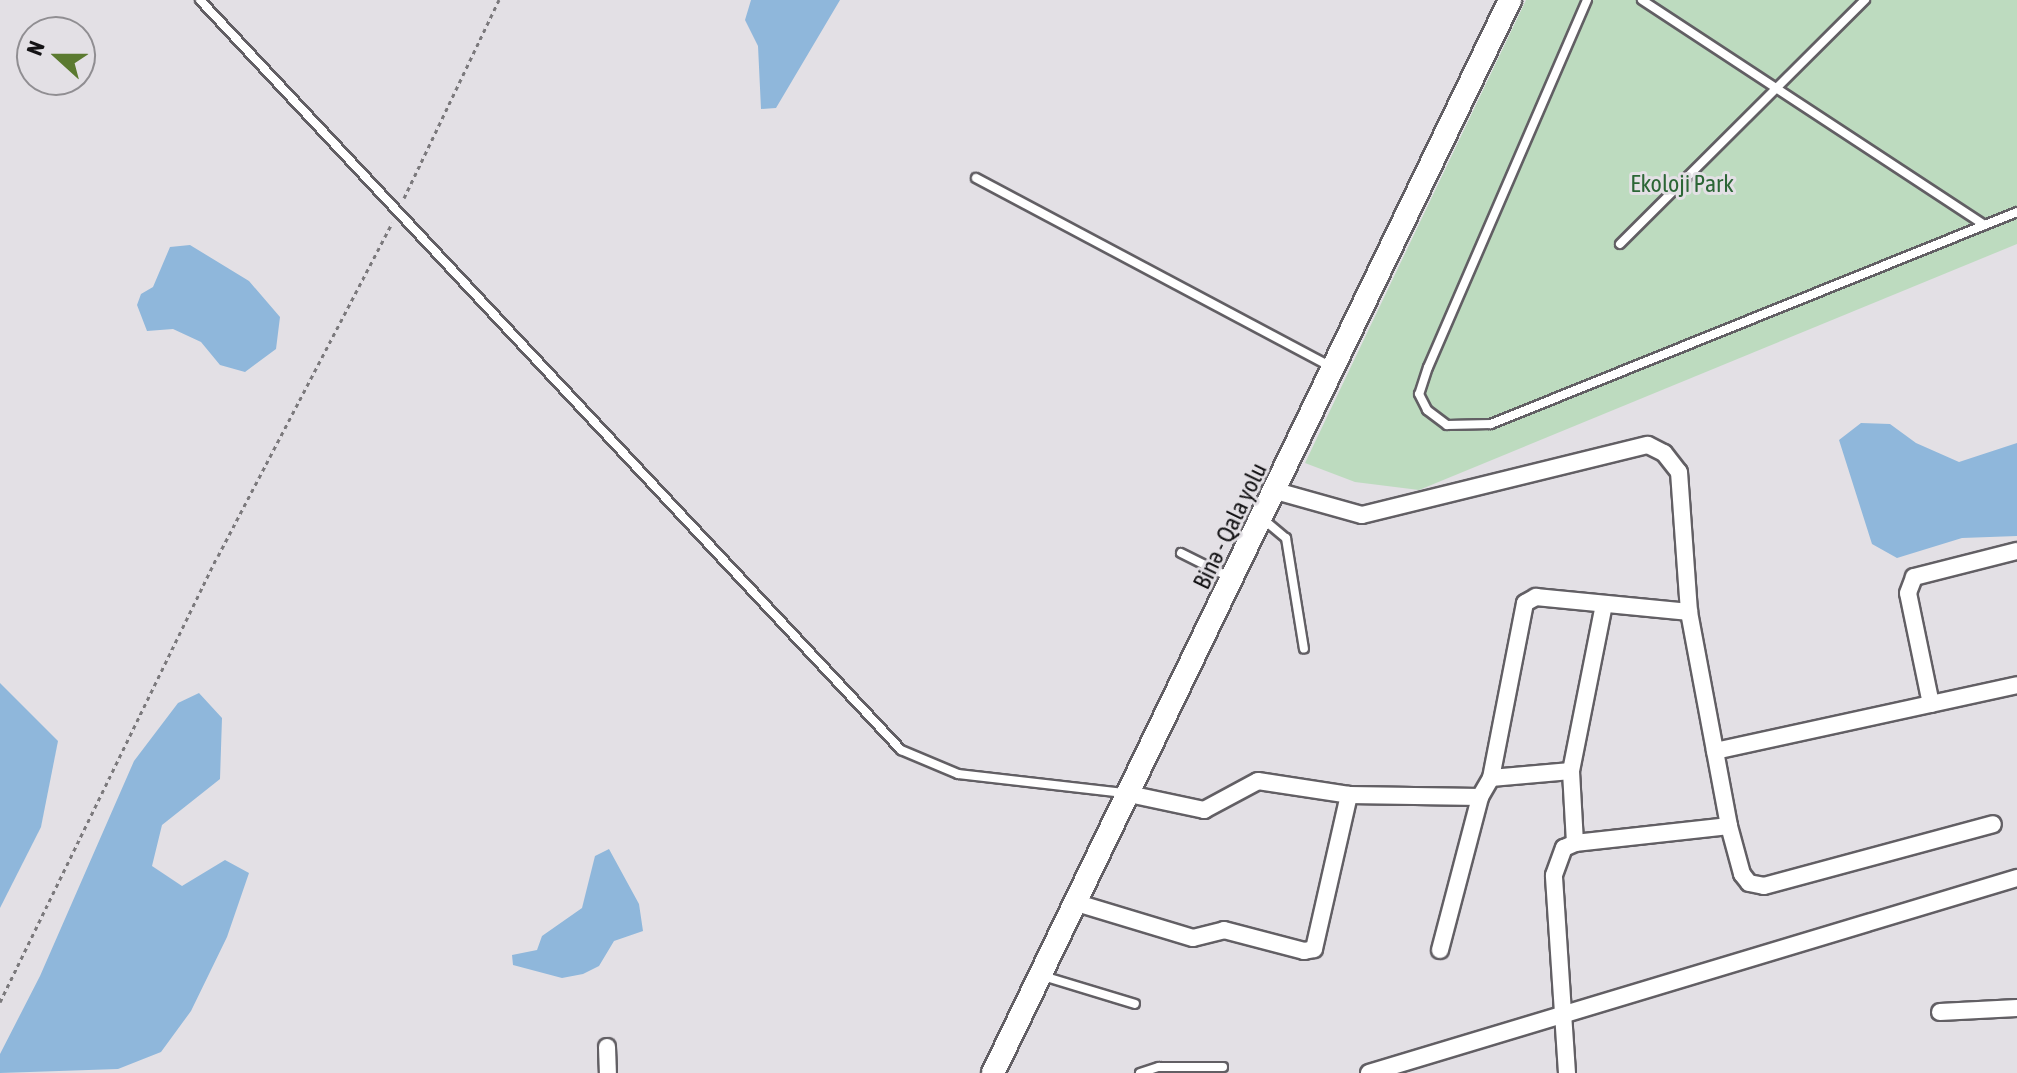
<!DOCTYPE html>
<html>
<head>
<meta charset="utf-8">
<style>
	body { margin:0 }
	#map { position:relative; width:2017px; height:1073px; overflow:hidden; background:#e3e0e5; font-family:"Asap Condensed",sans-serif }
	div>[style] { position:absolute }
	.green>* { inset:0; background:#bddbbf }
	.water>* { inset:0; background:#8fb7db }
	.path>* { height:3px; margin-top:-1.5px; transform-origin:0; background:repeating-linear-gradient(90deg,#7b797c 0 4px,transparent 0 8px) }
	.roads { filter:drop-shadow(2px 0 #625f64) drop-shadow(-2px 0 #625f64) drop-shadow(0 2px #625f64) drop-shadow(0 -2px #625f64) }
	.service>* { height:8px; margin:-4px; padding:0 4px; transform-origin:4px; border-radius:4px; background:#fff }
	.minor>* { height:16px; margin:-8px; padding:0 8px; transform-origin:8px; border-radius:8px; background:#fff }
	.secondary>* { height:22px; margin:-11px; padding:0 11px; transform-origin:11px; border-radius:11px; background:#fff }
	span { translate:-50% -50%; white-space:nowrap; text-align:center; line-height:1.15; -webkit-text-stroke:6px #e3e0e5; paint-order:stroke }
	.park-label { font-size:24px; color:#2c6636 }
	.street-label { font-size:24px; color:#141315 }
	.north { position:absolute; left:16px; top:16px; width:80px; height:80px; box-sizing:border-box; background:#e3e0e5; border:2px solid #908e92; border-radius:50%; rotate:291deg; font-size:22px; font-weight:700; line-height:32px; text-align:center; color:#141315 }
	.north::after { content:''; display:block; margin:auto; width:28px; height:36px; background:#5b7a30; clip-path:polygon(50% 0,100% 100%,50% 72%,0 100%) }
</style>
</head>
<body>
<div id="map">
	<div class="green">
		<i style="clip-path:polygon(1526px 0,2017px 0,2017px 244px,1419px 490px,1355px 482px,1305px 463px)"></i>
	</div>
	<div class="water">
		<i style="clip-path:polygon(751px 0,840px 0,776px 108px,761px 109px,758px 46px,745px 20px)"></i>
		<i style="clip-path:polygon(190px 245px,249px 281px,280px 317px,276px 349px,245px 372px,220px 365px,201px 342px,173px 329px,147px 331px,137px 305px,141px 294px,153px 287px,170px 247px)"></i>
		<i style="clip-path:polygon(1861px 423px,1890px 424px,1916px 443px,1959px 462px,2017px 443px,2017px 536px,1962px 538px,1897px 558px,1872px 544px,1839px 440px)"></i>
		<i style="clip-path:polygon(0 683px,58px 741px,41px 827px,0 908px)"></i>
		<i style="clip-path:polygon(199px 693px,222px 718px,220px 779px,162px 825px,152px 866px,182px 886px,225px 860px,249px 873px,227px 937px,191px 1011px,161px 1052px,118px 1069px,0 1073px,0 1054px,40px 976px,134px 761px,178px 703px)"></i>
		<i style="clip-path:polygon(609px 849px,639px 904px,643px 931px,614px 941px,599px 966px,583px 974px,562px 978px,513px 965px,512px 955px,537px 950px,542px 936px,582px 908px,595px 856px)"></i>
	</div>
	<div class="path">
		<i style="left:404px;top:198px;width:220px;rotate:-64.4deg"></i>
		<i style="left:0;top:1002px;width:496px;rotate:-64deg"></i>
		<i style="left:218px;top:556px;width:376px;rotate:-62.4deg"></i>
	</div>
	<div class="roads">
		<div class="service">
			<i style="left:200px;top:0;width:1027px;rotate:46.93deg"></i>
			<i style="left:901px;top:750px;width:62px;rotate:22.8deg"></i>
			<i style="left:958px;top:774px;width:167px;rotate:6.5deg"></i>
			<i style="left:1587px;top:0;width:400px;rotate:113.4deg"></i>
			<i style="left:1428px;top:367px;width:28px;rotate:108deg"></i>
			<i style="left:1419px;top:394px;width:18px;rotate:63deg"></i>
			<i style="left:1427px;top:410px;width:25px;rotate:37deg"></i>
			<i style="left:1447px;top:425px;width:44px;rotate:-1.3deg"></i>
			<i style="left:1491px;top:424px;width:567px;rotate:-21.95deg"></i>
			<i style="left:1642px;top:0;width:410px;rotate:33.3deg"></i>
			<i style="left:976px;top:178px;width:402px;rotate:28deg"></i>
			<i style="left:1620px;top:244px;width:346px;rotate:-44.9deg"></i>
			<i style="left:1263px;top:519px;width:30px;rotate:40deg"></i>
			<i style="left:1286px;top:538px;width:112px;rotate:80.8deg"></i>
			<i style="left:1181px;top:553px;width:54px;rotate:26.6deg"></i>
			<i style="left:1043px;top:976px;width:96px;rotate:16.9deg"></i>
			<i style="left:1140px;top:1073px;width:20px;rotate:-18deg"></i>
			<i style="left:1159px;top:1067px;width:64px"></i>
		</div>
		<div class="minor">
			<i style="left:1276px;top:491px;width:89px;rotate:15.6deg"></i>
			<i style="left:1362px;top:515px;width:294px;rotate:-13.8deg"></i>
			<i style="left:1648px;top:445px;width:18px;rotate:27deg"></i>
			<i style="left:1664px;top:453px;width:24px;rotate:52deg"></i>
			<i style="left:1679px;top:472px;width:140px;rotate:85.9deg"></i>
			<i style="left:1689px;top:612px;width:218px;rotate:79.4deg"></i>
			<i style="left:1729px;top:826px;width:50px;rotate:74.8deg"></i>
			<i style="left:1742px;top:874px;width:11px;rotate:52deg"></i>
			<i style="left:1749px;top:883px;width:15px;rotate:11deg"></i>
			<i style="left:1764px;top:886px;width:237px;rotate:-15.1deg"></i>
			<i style="left:1931px;top:704px;width:113px;rotate:-101.7deg"></i>
			<i style="left:1908px;top:593px;width:17px;rotate:-69deg"></i>
			<i style="left:1914px;top:577px;width:106px;rotate:-14.2deg"></i>
			<i style="left:1715px;top:751px;width:309px;rotate:-12.3deg"></i>
			<i style="left:1491px;top:778px;width:178px;rotate:-79deg"></i>
			<i style="left:1525px;top:603px;width:13px;rotate:-29deg"></i>
			<i style="left:1536px;top:597px;width:154px;rotate:5.6deg"></i>
			<i style="left:1129px;top:794px;width:77px;rotate:12deg"></i>
			<i style="left:1204px;top:810px;width:61px;rotate:-28.2deg"></i>
			<i style="left:1258px;top:781px;width:92px;rotate:8.7deg"></i>
			<i style="left:1349px;top:795px;width:131px;rotate:0.9deg"></i>
			<i style="left:1480px;top:797px;width:22px;rotate:-60deg"></i>
			<i style="left:1491px;top:778px;width:80px;rotate:-5deg"></i>
			<i style="left:1575px;top:843px;width:155px;rotate:-6.3deg"></i>
			<i style="left:1077px;top:903px;width:121px;rotate:16.8deg"></i>
			<i style="left:1193px;top:938px;width:32px;rotate:-14deg"></i>
			<i style="left:1224px;top:930px;width:83px;rotate:14.7deg"></i>
			<i style="left:1304px;top:951px;width:10px;rotate:-11deg"></i>
			<i style="left:1314px;top:949px;width:158px;rotate:-77.2deg"></i>
			<i style="left:1440px;top:950px;width:158px;rotate:-75.3deg"></i>
			<i style="left:1940px;top:1012px;width:77px;rotate:-3deg"></i>
			<i style="left:607px;top:1047px;width:26px;rotate:88deg"></i>
			<i style="left:1369px;top:1073px;width:677px;rotate:-16.75deg"></i>
			<i style="left:1567px;top:1073px;width:198px;rotate:-93.8deg"></i>
			<i style="left:1554px;top:875px;width:29px;rotate:-70deg"></i>
			<i style="left:1564px;top:848px;width:12px;rotate:-24deg"></i>
			<i style="left:1575px;top:843px;width:72px;rotate:-93.2deg"></i>
			<i style="left:1571px;top:771px;width:169px;rotate:-78.8deg"></i>
		</div>
		<div class="secondary">
			<i style="left:993px;top:1073px;width:1191px;rotate:-64.27deg"></i>
		</div>
	</div>
	<div class="park-label">
		<span style="left:1682px;top:184px">Ekoloji Park</span>
	</div>
	<div class="street-label">
		<span style="left:1230px;top:526px;rotate:-64deg">Binə - Qala yolu</span>
	</div>
	<div class="north">N</div>
</div>
</body>
</html>
